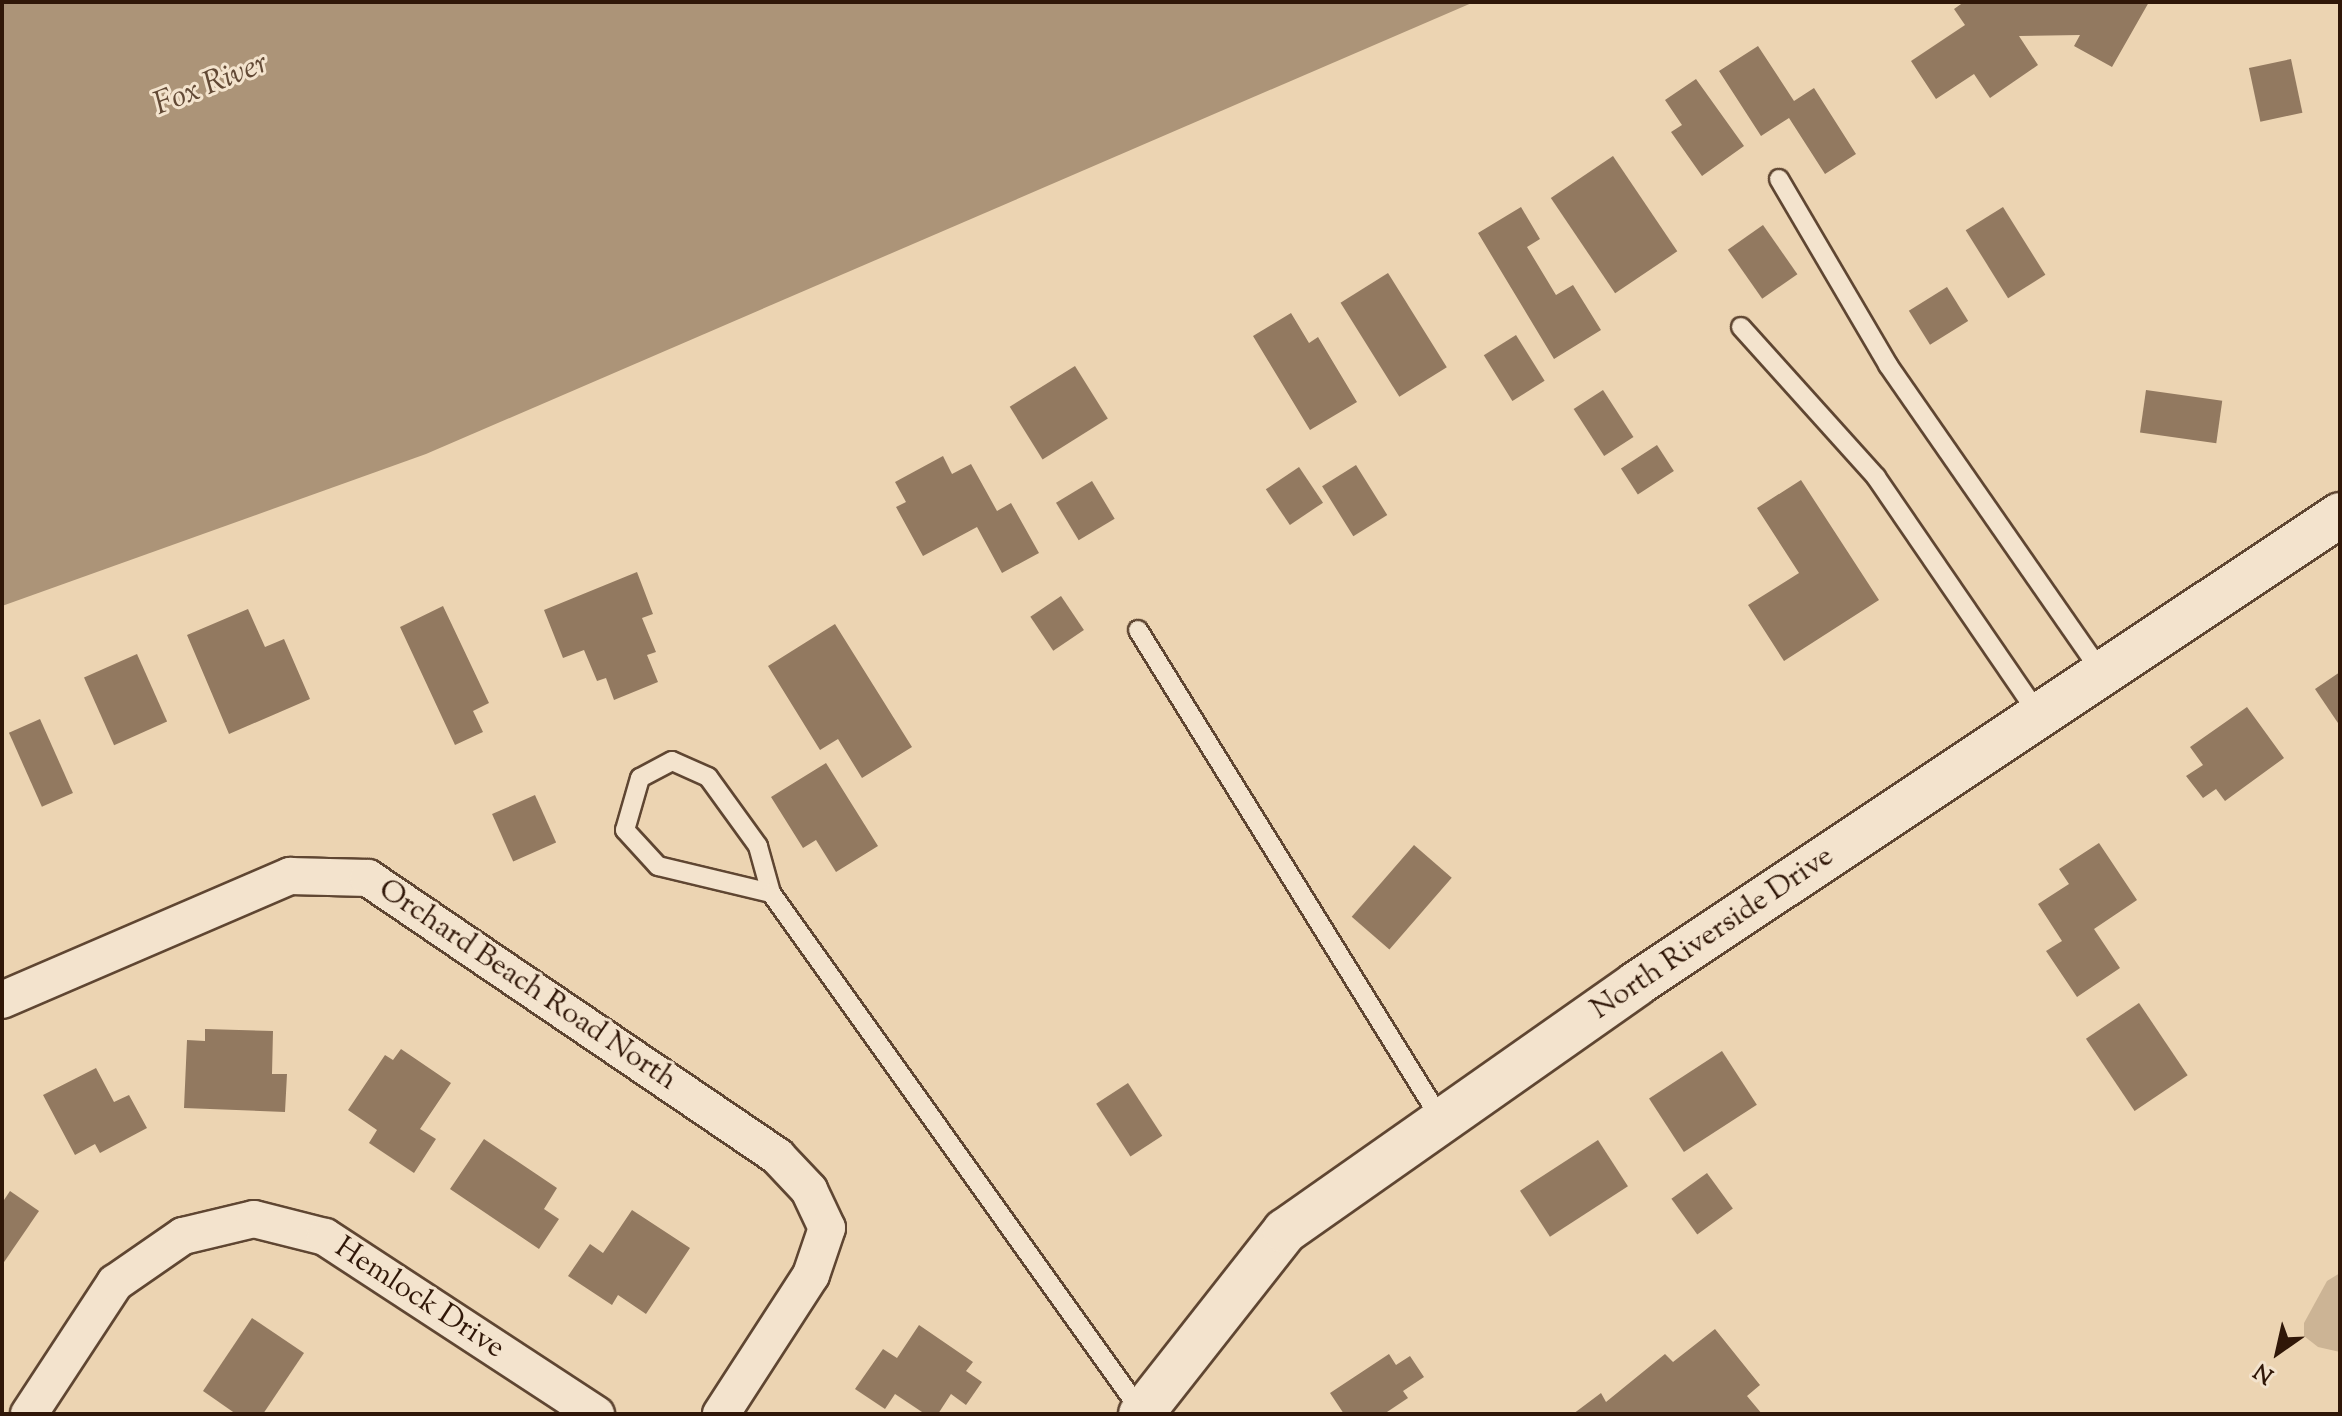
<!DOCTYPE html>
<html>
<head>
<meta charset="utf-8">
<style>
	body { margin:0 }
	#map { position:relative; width:2342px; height:1416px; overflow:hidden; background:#ecd4b2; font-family:"Sorts Mill Goudy",serif }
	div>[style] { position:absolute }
	.green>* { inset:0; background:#ccb495 }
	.water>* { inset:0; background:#ac9478 }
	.building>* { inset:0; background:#927960; transform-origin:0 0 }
	.roads { filter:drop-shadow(2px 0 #5f4632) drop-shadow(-2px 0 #5f4632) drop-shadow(0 2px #5f4632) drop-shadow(0 -2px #5f4632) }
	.lane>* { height:18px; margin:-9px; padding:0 9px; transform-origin:9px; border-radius:9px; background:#f3e3cd }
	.street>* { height:36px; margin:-18px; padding:0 18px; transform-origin:18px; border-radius:18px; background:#f3e3cd }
	.secondary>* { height:44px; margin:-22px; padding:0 22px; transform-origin:22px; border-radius:22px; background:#f3e3cd }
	span { translate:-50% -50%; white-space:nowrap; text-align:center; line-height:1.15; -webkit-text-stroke:6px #f3e3cd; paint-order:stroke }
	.street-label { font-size:30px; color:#301708 }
	.water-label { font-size:32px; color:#624935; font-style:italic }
	.frame { position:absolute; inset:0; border:4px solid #301708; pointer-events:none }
	.north { position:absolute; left:2238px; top:1312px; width:80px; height:80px; -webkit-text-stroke:6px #f3e3cd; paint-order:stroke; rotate:214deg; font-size:22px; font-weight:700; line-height:32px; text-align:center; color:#301708 }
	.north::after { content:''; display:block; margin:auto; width:28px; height:36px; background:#301708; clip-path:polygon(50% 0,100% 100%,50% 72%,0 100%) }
</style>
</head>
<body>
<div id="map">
	<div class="green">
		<i style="clip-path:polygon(2340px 1273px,2340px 1352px,2318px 1347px,2304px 1336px,2304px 1323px,2327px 1281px)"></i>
	</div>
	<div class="water">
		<i style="clip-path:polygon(2px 2px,1474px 2px,426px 454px,2px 606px)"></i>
	</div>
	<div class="building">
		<i style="clip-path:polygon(1964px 2px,2149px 2px,2112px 67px,2074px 46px,2080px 35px,2019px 36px,2038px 65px,1990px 98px,1974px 74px,1936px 99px,1911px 61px,1965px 25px,1954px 9px)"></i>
		<i style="clip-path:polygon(1758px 46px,1794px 101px,1814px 88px,1856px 154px,1825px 174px,1789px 118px,1761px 136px,1719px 71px)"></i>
		<i style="left:2291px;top:59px;width:55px;height:43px;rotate:78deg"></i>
		<i style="clip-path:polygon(1696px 79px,1744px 146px,1702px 176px,1671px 132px,1682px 125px,1665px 100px)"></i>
		<i style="left:1613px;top:156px;width:115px;height:75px;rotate:56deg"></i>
		<i style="clip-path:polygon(1521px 207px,1540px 239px,1527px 247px,1556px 295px,1573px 285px,1601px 330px,1554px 359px,1478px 233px)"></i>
		<i style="left:2003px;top:207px;width:80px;height:44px;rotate:58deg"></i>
		<i style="left:1763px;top:225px;width:60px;height:43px;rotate:55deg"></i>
		<i style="left:1388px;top:273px;width:111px;height:56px;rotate:58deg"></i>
		<i style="left:1947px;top:287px;width:40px;height:45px;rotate:58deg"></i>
		<i style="clip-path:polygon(1291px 313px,1309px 343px,1318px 337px,1357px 402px,1310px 430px,1253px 336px)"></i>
		<i style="left:1516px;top:335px;width:54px;height:38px;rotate:58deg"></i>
		<i style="left:1075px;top:366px;width:62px;height:77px;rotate:58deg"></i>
		<i style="left:1603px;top:390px;width:56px;height:35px;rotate:57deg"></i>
		<i style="left:2146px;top:390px;width:77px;height:43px;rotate:8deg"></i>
		<i style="left:1657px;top:445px;width:31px;height:43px;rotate:57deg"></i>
		<i style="clip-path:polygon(943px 456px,952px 474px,971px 464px,997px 511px,1011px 503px,1039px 553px,1002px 573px,977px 527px,923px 556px,896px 507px,906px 502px,895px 482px)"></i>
		<i style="left:1356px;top:465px;width:59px;height:40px;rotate:58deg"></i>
		<i style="left:1299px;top:467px;width:43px;height:40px;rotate:56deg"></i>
		<i style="clip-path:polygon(1801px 480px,1879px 600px,1784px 661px,1748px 605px,1799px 573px,1757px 508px)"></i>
		<i style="left:1092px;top:481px;width:44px;height:42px;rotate:59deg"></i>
		<i style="clip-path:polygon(637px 572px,653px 614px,642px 618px,656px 652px,647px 655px,658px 682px,614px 700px,606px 678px,597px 681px,584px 650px,563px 658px,544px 610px)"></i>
		<i style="left:1061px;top:596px;width:41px;height:37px;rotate:56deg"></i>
		<i style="clip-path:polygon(443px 606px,489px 703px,473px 711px,483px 732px,455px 745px,400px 627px)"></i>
		<i style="clip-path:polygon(248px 609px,265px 647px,284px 639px,310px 699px,229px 734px,187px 635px)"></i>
		<i style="clip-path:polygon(835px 624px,912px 747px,862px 778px,838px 739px,820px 750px,768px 666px)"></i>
		<i style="left:137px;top:654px;width:74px;height:58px;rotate:66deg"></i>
		<i style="clip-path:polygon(2340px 672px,2340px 726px,2315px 689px)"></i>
		<i style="clip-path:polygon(2247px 707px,2284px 758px,2225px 801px,2216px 789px,2203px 798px,2186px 776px,2203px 765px,2190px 747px)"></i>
		<i style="left:40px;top:719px;width:81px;height:34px;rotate:66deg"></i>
		<i style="clip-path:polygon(826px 763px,878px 846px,836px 872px,816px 840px,803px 848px,771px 797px)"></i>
		<i style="left:535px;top:795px;width:52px;height:47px;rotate:66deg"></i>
		<i style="clip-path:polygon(2099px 843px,2137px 900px,2094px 929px,2120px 968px,2077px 997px,2046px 951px,2062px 941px,2038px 904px,2069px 884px,2059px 869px)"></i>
		<i style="left:1414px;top:845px;width:50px;height:95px;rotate:41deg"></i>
		<i style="left:2139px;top:1003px;width:87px;height:64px;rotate:56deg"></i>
		<i style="clip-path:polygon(205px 1029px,273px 1031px,272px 1074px,287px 1074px,285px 1112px,184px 1108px,187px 1040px,205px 1041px)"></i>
		<i style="clip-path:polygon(401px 1049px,451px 1083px,420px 1129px,436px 1139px,414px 1173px,369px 1143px,377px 1130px,348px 1110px,385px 1055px,393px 1060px)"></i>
		<i style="left:1722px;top:1051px;width:64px;height:87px;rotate:57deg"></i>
		<i style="clip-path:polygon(96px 1068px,114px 1102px,129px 1095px,147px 1128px,100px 1153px,95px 1144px,75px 1155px,43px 1095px)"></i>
		<i style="left:1128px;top:1083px;width:63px;height:38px;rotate:57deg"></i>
		<i style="clip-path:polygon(484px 1139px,557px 1188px,544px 1209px,559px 1219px,539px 1249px,450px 1189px)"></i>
		<i style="left:1598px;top:1140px;width:55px;height:93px;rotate:57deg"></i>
		<i style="left:1707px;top:1173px;width:44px;height:44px;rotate:54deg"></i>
		<i style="clip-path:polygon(10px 1191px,39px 1211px,2px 1265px,2px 1203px)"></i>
		<i style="clip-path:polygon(632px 1210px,690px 1248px,646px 1314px,618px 1295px,612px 1305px,568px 1276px,590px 1244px,603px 1253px)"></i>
		<i style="clip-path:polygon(252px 1318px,304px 1353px,263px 1414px,236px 1414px,203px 1391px)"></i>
		<i style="clip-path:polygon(919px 1325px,973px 1362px,966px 1371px,982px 1382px,966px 1405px,951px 1394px,938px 1414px,925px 1414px,895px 1394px,885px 1409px,855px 1389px,883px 1349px,897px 1358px)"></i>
		<i style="clip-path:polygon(1715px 1329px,1760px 1385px,1747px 1396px,1762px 1414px,1573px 1414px,1601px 1393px,1606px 1402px,1665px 1354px,1673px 1362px)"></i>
		<i style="clip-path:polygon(1389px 1354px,1396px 1365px,1410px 1356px,1424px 1377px,1403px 1391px,1408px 1398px,1384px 1414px,1344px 1414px,1330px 1393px)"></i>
	</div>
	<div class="roads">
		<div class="lane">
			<i style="left:1779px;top:179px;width:216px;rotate:59.6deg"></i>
			<i style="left:1888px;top:365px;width:375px;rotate:55.2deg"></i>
			<i style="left:1741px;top:327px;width:202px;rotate:48deg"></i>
			<i style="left:1876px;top:477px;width:288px;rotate:55.6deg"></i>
			<i style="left:1138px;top:630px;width:577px;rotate:58.24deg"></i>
			<i style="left:771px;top:893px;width:49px;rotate:-105.5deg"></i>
			<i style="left:758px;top:846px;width:85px;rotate:-125.9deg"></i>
			<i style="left:708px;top:777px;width:39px;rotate:-156deg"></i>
			<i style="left:672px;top:761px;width:36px;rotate:152deg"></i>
			<i style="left:640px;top:778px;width:54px;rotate:106.1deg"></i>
			<i style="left:625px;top:830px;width:49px;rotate:47.5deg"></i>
			<i style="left:658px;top:866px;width:116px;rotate:13.4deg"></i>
			<i style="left:771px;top:893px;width:640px;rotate:54.47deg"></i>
		</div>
		<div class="street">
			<i style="left:2px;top:1000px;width:314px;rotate:-23.3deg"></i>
			<i style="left:290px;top:876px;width:78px;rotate:1.5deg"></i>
			<i style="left:368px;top:878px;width:495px;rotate:34.2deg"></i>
			<i style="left:777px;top:1156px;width:47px;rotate:46.7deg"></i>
			<i style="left:809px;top:1190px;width:42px;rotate:64.7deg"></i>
			<i style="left:827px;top:1228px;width:50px;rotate:108.8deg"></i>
			<i style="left:811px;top:1275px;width:166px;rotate:122.9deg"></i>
			<i style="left:29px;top:1414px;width:157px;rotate:-56.7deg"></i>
			<i style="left:115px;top:1283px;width:83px;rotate:-34.7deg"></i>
			<i style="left:183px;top:1236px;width:73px;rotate:-13.5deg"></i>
			<i style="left:254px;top:1219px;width:73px;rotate:14.2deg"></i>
			<i style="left:325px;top:1237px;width:324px;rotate:33.2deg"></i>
		</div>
		<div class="secondary">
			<i style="left:1141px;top:1414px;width:233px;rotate:-51.8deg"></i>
			<i style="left:1285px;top:1231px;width:429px;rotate:-35.1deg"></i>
			<i style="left:1636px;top:984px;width:846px;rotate:-33.67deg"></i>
		</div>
	</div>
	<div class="street-label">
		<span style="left:1713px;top:934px;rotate:-34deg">North Riverside Drive</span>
		<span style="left:527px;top:986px;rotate:34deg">Orchard Beach Road North</span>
		<span style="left:419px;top:1299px;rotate:33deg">Hemlock Drive</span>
	</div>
	<div class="water-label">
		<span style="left:211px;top:85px;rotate:-22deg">Fox River</span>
	</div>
	<div class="frame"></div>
	<div class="north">N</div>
</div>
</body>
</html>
